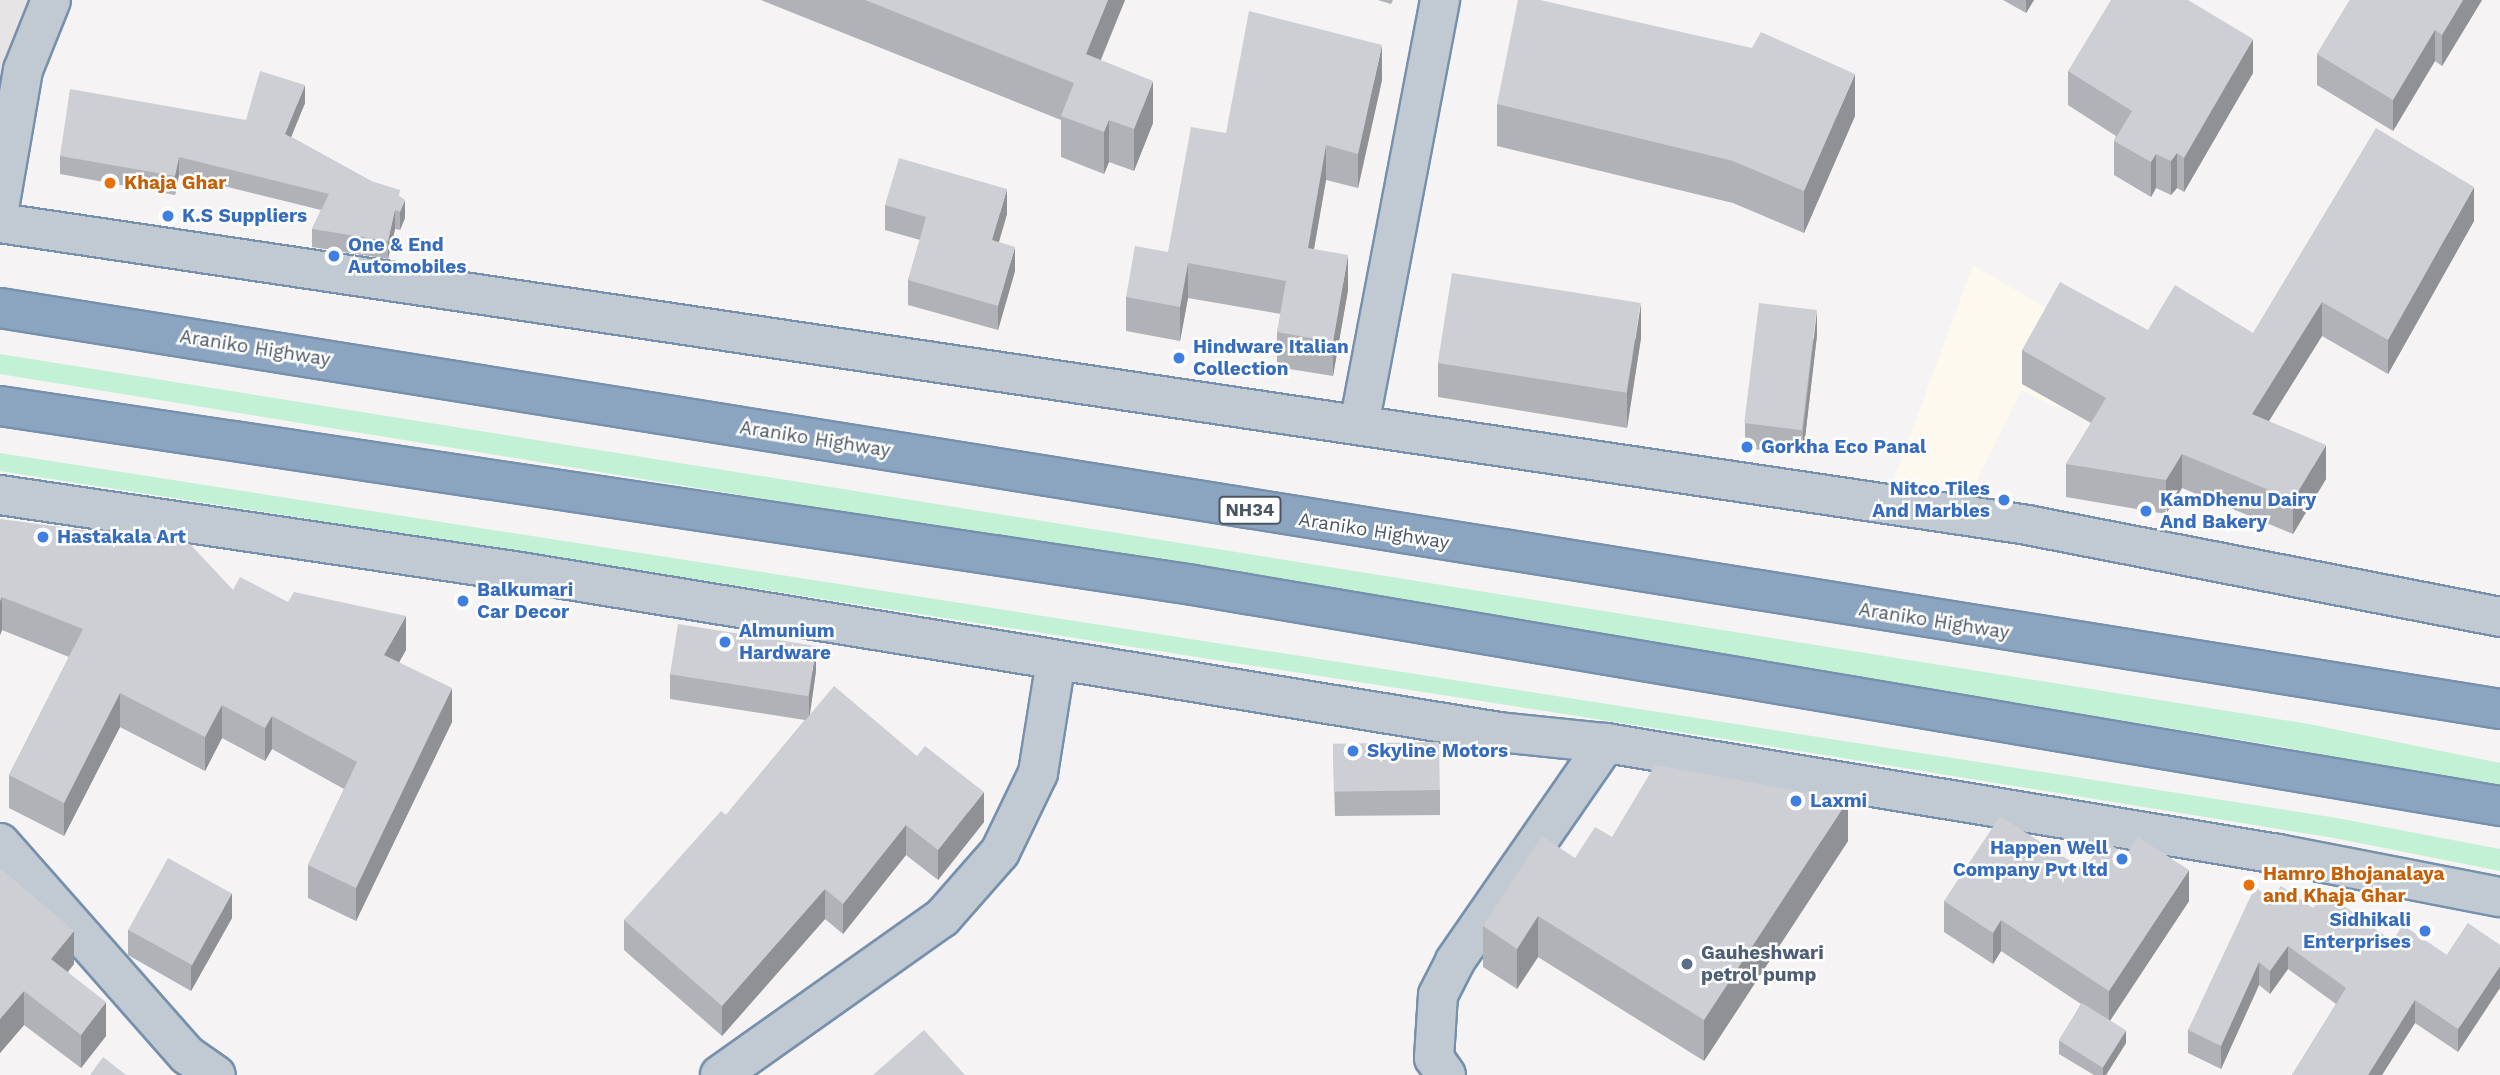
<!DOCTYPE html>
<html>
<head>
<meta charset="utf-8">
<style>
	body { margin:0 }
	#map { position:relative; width:2500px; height:1075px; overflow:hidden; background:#f5f3f3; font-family:"Work Sans",sans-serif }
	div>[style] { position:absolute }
	.commercial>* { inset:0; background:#fdf9ef }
	.education>* { inset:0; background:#e6e4e5 }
	.green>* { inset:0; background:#c3f1d5 }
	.roads { filter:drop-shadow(2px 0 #7690ad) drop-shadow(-2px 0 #7690ad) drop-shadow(0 2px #7690ad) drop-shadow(0 -2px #7690ad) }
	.minor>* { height:38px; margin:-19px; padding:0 19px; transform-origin:19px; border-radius:19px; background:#c1cad2 }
	.highway>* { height:38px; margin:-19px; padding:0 19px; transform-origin:19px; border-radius:19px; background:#8ba5c1 }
	.wall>* { inset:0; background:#b0b2b7 }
	.shaded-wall>* { inset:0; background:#909195 }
	.building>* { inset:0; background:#cdcfd5; transform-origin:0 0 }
	.dots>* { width:19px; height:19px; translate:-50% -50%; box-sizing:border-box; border:4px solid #fff; border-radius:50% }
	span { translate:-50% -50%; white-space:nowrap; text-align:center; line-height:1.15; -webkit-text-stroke:5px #fff; paint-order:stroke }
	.shield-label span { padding:2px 5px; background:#fff; border:2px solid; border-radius:5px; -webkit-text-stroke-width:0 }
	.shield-label { font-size:18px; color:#4a5661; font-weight:700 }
	.food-label { font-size:19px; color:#c56008; font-weight:700 }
	.left { translate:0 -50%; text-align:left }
	.shop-label { font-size:19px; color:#366cbe; font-weight:700 }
	.right { translate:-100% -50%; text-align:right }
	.street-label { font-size:19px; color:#4a5661 }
	.service-label { font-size:19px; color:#4e5e75; font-weight:700 }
</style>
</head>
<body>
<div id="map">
	<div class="commercial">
		<i style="clip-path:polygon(1973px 265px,2060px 316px,2060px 406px,2058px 409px,2022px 390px,1972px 491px,1894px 479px)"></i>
	</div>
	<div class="education">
		<i style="clip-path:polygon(0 0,29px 0,0 80px)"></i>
	</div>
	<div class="green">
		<i style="clip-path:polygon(0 354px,2309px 724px,2500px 763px,2500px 789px,2284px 747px,0 374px)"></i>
		<i style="clip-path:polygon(0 453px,2337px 818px,2500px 849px,2500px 871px,2334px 838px,1757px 744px,0 471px)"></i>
	</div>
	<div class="roads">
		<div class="minor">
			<i style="left:0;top:203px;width:135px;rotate:-80.2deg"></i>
			<i style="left:23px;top:70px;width:75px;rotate:-68.2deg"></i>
			<i style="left:0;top:223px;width:2049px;rotate:8.47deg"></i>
			<i style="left:2027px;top:525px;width:482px;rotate:11deg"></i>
			<i style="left:1359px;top:425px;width:433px;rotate:-79.2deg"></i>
			<i style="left:0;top:495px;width:526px;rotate:8.42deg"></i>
			<i style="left:520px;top:572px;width:992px;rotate:9.28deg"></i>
			<i style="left:1499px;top:732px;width:108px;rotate:5.9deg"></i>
			<i style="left:1606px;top:743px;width:681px;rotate:9.38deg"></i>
			<i style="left:2278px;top:854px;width:226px;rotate:11deg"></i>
			<i style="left:0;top:843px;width:283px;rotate:48.6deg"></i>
			<i style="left:187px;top:1055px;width:35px;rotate:35deg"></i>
			<i style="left:720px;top:1075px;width:272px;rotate:-35.3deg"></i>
			<i style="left:942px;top:918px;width:88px;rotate:-48.7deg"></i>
			<i style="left:1000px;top:852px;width:88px;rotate:-64.3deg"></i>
			<i style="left:1038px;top:773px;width:114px;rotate:-80.9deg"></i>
			<i style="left:1446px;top:1075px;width:21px;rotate:-125deg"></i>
			<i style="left:1434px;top:1058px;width:63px;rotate:-86.4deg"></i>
			<i style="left:1438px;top:995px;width:38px;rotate:-63deg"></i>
			<i style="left:1455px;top:961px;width:265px;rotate:-55.3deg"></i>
		</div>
		<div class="highway">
			<i style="left:0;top:308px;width:2532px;rotate:9.11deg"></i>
			<i style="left:0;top:406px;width:1206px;rotate:8.53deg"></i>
			<i style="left:1193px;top:585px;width:1326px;rotate:9.6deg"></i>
		</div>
	</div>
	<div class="wall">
		<i style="clip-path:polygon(761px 0,1125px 0,1101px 60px,1153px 123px,1134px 171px,1109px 162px,1104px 174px,1061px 157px,1061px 120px)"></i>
		<i style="clip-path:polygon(1378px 0,1393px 0,1391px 4px)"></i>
		<i style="clip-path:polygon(2003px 0,2034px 0,2026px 13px)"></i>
		<i style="clip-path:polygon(2350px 0,2482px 0,2442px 66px,2435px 61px,2393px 131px,2317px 85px,2317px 54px)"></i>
		<i style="clip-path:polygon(2068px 71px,2253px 73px,2184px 192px,2177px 188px,2171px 195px,2156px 188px,2151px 197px,2114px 175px,2114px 141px,2116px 136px,2068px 105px)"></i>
		<i style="clip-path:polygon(1382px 80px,1358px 188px,1326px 180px,1314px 249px,1348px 290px,1333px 376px,1277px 367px,1277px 332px,1281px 314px,1188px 298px,1180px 341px,1126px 331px,1126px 297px,1168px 252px,1226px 133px)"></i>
		<i style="clip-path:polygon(305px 103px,291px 137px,400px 197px,405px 218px,400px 230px,395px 229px,388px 259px,312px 247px,312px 229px,321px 210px,179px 175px,175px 195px,60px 174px,60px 156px,246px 120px)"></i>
		<i style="clip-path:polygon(1497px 104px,1855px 116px,1804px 233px,1733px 203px,1497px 146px)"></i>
		<i style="clip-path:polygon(885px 205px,1007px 214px,999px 242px,1015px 271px,998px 330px,908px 305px,908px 280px,920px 240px,885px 230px)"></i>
		<i style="clip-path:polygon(2474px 221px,2388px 374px,2322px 336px,2269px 421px,2326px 479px,2293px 534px,2182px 488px,2166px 514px,2066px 497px,2066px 464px,2091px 423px,2022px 384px,2022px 350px,2148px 330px,2253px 333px)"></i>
		<i style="clip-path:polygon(1817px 335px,1803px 455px,1745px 448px,1745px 423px)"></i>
		<i style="clip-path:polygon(1641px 338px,1627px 428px,1438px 397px,1438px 363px)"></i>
		<i style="clip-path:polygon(0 519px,233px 590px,288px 602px,406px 650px,399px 662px,452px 722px,356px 921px,308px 898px,308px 865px,344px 789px,272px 749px,265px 761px,222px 738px,205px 771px,120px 727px,64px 836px,9px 808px,9px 775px,69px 657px,2px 630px,0 635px)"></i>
		<i style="clip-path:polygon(816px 671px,809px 716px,984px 822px,938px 880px,906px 855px,843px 934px,825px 919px,722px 1036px,624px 950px,624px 920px,726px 815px,805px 720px,670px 699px,670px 674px)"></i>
		<i style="clip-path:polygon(1333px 745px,1440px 790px,1440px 815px,1335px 816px)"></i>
		<i style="clip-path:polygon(1612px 837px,1848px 841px,1704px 1061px,1538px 957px,1517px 989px,1483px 967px,1483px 926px,1575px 858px)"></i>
		<i style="clip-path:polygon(0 868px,74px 964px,68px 972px,106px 1036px,81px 1068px,24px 1025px,0 1053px)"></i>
		<i style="clip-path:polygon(2084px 870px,2189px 901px,2110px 1021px,2126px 1043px,2106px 1075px,2094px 1075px,2059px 1054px,2059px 1041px,2081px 1004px,2001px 951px,1993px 964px,1944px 932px,1944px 901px)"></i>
		<i style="clip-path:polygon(2271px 899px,2313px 908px,2392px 941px,2447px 955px,2468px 923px,2458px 1052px,2415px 1023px,2382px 1075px,2292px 1075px,2336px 1004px,2288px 969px,2270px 994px,2259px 985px,2221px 1069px,2188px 1053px,2188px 1030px)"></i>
		<i style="clip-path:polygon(232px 918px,191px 991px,128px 955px,128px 930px)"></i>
	</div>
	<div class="shaded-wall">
		<i style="clip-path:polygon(1108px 0,1125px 0,1086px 95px,1086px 54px)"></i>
		<i style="clip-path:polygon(2026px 0,2034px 0,2026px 13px)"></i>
		<i style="clip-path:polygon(2463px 0,2482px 0,2442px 66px,2442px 35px)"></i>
		<i style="clip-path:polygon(2435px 30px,2435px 61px,2393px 131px,2393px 100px)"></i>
		<i style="clip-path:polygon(2253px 39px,2253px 73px,2184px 192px,2184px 158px)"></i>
		<i style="clip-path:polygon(1382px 45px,1382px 80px,1358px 188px,1358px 154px)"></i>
		<i style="clip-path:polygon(1855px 74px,1855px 116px,1804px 233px,1804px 191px)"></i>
		<i style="clip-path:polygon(1153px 81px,1153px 123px,1134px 171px,1134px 129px)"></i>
		<i style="clip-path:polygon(305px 85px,305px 103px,285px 152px,285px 134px)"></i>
		<i style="clip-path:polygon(1109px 120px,1109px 162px,1104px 174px,1104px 132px)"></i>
		<i style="clip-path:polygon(1326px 145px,1326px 180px,1308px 283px,1308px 248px)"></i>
		<i style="clip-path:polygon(2177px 153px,2177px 188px,2171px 195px,2171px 161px)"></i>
		<i style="clip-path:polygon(2156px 154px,2156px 188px,2151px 197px,2151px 162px)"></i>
		<i style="clip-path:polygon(179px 157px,179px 175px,175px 195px,175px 176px)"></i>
		<i style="clip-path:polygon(2474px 187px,2474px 221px,2388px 374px,2388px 340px)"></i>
		<i style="clip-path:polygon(1007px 189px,1007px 214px,992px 265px,992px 240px)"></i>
		<i style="clip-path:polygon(405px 200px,405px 218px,400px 230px,400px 212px)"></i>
		<i style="clip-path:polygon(395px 210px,395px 229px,388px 259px,388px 241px)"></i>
		<i style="clip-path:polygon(1015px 247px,1015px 271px,998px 330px,998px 306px)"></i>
		<i style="clip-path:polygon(1348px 255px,1348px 290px,1333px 376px,1333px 342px)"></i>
		<i style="clip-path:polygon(1188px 263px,1188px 298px,1180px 341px,1180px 307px)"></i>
		<i style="clip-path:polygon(2322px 302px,2322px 336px,2252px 448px,2252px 414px)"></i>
		<i style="clip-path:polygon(1641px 303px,1641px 338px,1627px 428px,1627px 393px)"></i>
		<i style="clip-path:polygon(1817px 310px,1817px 335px,1803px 455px,1803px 431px)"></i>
		<i style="clip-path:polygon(2326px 445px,2326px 479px,2293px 534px,2293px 500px)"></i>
		<i style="clip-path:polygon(2182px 454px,2182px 488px,2166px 514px,2166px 480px)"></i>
		<i style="clip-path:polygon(2px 597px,2px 630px,0 635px,0 601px)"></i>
		<i style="clip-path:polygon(406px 616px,406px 650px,384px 689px,384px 655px)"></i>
		<i style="clip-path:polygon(816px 646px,816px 671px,809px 721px,809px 696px)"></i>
		<i style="clip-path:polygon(452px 688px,452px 722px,356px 921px,356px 888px)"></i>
		<i style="clip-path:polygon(120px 693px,120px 727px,64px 836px,64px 803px)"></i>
		<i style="clip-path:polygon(222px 705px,222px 738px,205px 771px,205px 737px)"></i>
		<i style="clip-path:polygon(272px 716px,272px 749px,265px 761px,265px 728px)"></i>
		<i style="clip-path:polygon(984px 792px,984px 822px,938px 880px,938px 850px)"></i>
		<i style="clip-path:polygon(1848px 800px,1848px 841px,1704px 1061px,1704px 1020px)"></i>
		<i style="clip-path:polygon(906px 825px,906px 855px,843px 934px,843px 904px)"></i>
		<i style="clip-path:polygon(2189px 870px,2189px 901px,2109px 1022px,2109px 991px)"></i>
		<i style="clip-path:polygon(825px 889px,825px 919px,722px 1036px,722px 1006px)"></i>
		<i style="clip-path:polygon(232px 893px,232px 918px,191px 991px,191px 967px)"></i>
		<i style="clip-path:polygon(1538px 916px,1538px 957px,1517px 989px,1517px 949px)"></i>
		<i style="clip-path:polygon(2001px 920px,2001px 951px,1993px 964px,1993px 933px)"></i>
		<i style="clip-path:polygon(74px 931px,74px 964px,51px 992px,51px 959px)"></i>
		<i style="clip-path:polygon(2288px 946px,2288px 969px,2270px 994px,2270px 971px)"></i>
		<i style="clip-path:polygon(2259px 962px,2259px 985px,2221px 1069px,2221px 1046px)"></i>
		<i style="clip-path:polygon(2500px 966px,2500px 988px,2458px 1052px,2458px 1029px)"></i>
		<i style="clip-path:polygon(24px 991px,24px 1025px,0 1053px,0 1019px)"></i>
		<i style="clip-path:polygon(2415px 1000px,2415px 1023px,2382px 1075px,2368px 1075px)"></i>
		<i style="clip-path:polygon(106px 1002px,106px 1036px,81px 1068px,81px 1035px)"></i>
		<i style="clip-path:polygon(2126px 1030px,2126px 1043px,2106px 1075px,2103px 1075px,2103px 1067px)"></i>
	</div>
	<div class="building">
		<i style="clip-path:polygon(865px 0,1108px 0,1086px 54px,1153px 81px,1134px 129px,1109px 120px,1104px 132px,1061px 116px,1074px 83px)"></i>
		<i style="clip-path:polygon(1518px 0,1540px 0,1752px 48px,1761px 32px,1855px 74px,1804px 191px,1733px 161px,1497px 104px)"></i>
		<i style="clip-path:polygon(2111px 0,2188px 0,2253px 39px,2184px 158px,2177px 153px,2171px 161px,2156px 154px,2151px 162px,2114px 141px,2132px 111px,2068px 71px)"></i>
		<i style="clip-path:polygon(2350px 0,2463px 0,2442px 35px,2435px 30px,2393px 100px,2317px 54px)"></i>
		<i style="clip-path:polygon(1249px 11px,1382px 45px,1358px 154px,1326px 145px,1308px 248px,1348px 255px,1333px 342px,1277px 332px,1286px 281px,1188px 263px,1180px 307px,1126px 297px,1135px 246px,1168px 252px,1191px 127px,1226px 133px)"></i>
		<i style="clip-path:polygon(260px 71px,305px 85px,285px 134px,371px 181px,400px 190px,399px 196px,405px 200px,400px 212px,395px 210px,388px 241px,312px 229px,329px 194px,179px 157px,175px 176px,60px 156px,70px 89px,246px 120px)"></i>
		<i style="clip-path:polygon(2376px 128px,2474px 187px,2388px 340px,2322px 302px,2252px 414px,2326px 445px,2293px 500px,2182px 454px,2166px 480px,2066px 464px,2106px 398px,2022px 350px,2060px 282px,2148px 330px,2175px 285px,2253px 333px)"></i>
		<i style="clip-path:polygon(899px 158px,1007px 189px,992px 240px,1015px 247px,998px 306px,908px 280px,926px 217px,885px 205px)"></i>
		<i style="left:1452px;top:273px;width:191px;height:91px;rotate:9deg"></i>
		<i style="left:1759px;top:303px;width:58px;height:121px;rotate:7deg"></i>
		<i style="clip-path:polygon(0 519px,190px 544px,233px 590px,240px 577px,288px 602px,294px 592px,406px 616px,384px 655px,452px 688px,356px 888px,308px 865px,357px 762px,272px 716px,265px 728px,222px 705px,205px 737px,120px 693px,64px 803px,9px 775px,83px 629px,2px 597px,0 601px)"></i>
		<i style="left:678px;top:624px;width:140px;height:51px;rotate:9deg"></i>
		<i style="clip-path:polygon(834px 686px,917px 756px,925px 746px,984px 792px,938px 850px,906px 825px,843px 904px,825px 889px,722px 1006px,624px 920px,721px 811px,726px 815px)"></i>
		<i style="left:1439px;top:742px;width:48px;height:106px;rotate:89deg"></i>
		<i style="clip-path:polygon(1655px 765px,1848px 800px,1704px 1020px,1538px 916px,1517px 949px,1483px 926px,1542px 836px,1575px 858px,1595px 827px,1612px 837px)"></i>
		<i style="clip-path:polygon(2000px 816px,2084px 870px,2104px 840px,2126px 855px,2138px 837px,2189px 870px,2109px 991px,2001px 920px,1993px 933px,1944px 901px)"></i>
		<i style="left:168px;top:858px;width:73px;height:82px;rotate:29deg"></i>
		<i style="clip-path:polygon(0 868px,74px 931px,51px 959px,106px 1002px,81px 1035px,24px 991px,0 1019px)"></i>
		<i style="clip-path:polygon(2281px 886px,2313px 908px,2325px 892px,2392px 941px,2403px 925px,2447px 955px,2468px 923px,2500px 945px,2500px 966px,2458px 1029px,2415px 1000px,2368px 1075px,2292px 1075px,2346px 988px,2288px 946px,2270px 971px,2259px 962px,2221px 1046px,2188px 1030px,2255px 887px,2271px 899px)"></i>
		<i style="left:2082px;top:1003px;width:52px;height:44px;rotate:32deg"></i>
		<i style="clip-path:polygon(924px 1030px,965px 1075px,873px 1075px)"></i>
		<i style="clip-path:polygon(103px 1057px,126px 1075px,90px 1075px)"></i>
	</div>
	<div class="dots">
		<i style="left:110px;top:183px;background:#e8710a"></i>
		<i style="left:168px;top:216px;background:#3f7fe0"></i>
		<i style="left:334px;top:256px;background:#3f7fe0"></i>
		<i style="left:1179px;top:358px;background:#3f7fe0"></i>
		<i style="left:1747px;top:447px;background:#3f7fe0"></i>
		<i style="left:2004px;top:500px;background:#3f7fe0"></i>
		<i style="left:2146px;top:511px;background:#3f7fe0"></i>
		<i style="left:43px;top:537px;background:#3f7fe0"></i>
		<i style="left:463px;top:601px;background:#3f7fe0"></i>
		<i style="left:725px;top:642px;background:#3f7fe0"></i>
		<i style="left:1353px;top:751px;background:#3f7fe0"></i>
		<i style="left:1796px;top:801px;background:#3f7fe0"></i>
		<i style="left:2122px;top:859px;background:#3f7fe0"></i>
		<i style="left:2249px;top:885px;background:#e8710a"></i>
		<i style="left:2425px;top:931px;background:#3f7fe0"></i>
		<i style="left:1687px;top:964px;background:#5c6f8a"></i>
	</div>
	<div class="shield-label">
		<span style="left:1250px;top:510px">NH34</span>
	</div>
	<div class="food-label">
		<span class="left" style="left:124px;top:183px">Khaja Ghar</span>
		<span class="left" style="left:2263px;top:885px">Hamro Bhojanalaya<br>and Khaja Ghar</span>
	</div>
	<div class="shop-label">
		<span class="left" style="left:182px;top:216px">K.S Suppliers</span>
		<span class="left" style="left:348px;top:256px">One &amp; End<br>Automobiles</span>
		<span class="left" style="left:1193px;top:358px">Hindware Italian<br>Collection</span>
		<span class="left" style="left:1761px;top:447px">Gorkha Eco Panal</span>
		<span class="right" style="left:1990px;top:500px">Nitco Tiles<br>And Marbles</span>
		<span class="left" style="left:2160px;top:511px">KamDhenu Dairy<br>And Bakery</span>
		<span class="left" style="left:57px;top:537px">Hastakala Art</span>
		<span class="left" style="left:477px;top:601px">Balkumari<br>Car Decor</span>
		<span class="left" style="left:739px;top:642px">Almunium<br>Hardware</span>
		<span class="left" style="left:1367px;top:751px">Skyline Motors</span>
		<span class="left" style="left:1810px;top:801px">Laxmi</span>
		<span class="right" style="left:2108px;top:859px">Happen Well<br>Company Pvt ltd</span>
		<span class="right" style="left:2411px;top:931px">Sidhikali<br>Enterprises</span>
	</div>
	<div class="street-label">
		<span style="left:255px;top:348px;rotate:9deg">Araniko Highway</span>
		<span style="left:815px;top:439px;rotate:9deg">Araniko Highway</span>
		<span style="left:1374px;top:531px;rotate:9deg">Araniko Highway</span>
		<span style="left:1934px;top:621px;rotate:9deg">Araniko Highway</span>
	</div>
	<div class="service-label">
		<span class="left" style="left:1701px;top:964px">Gauheshwari<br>petrol pump</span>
	</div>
</div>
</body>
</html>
